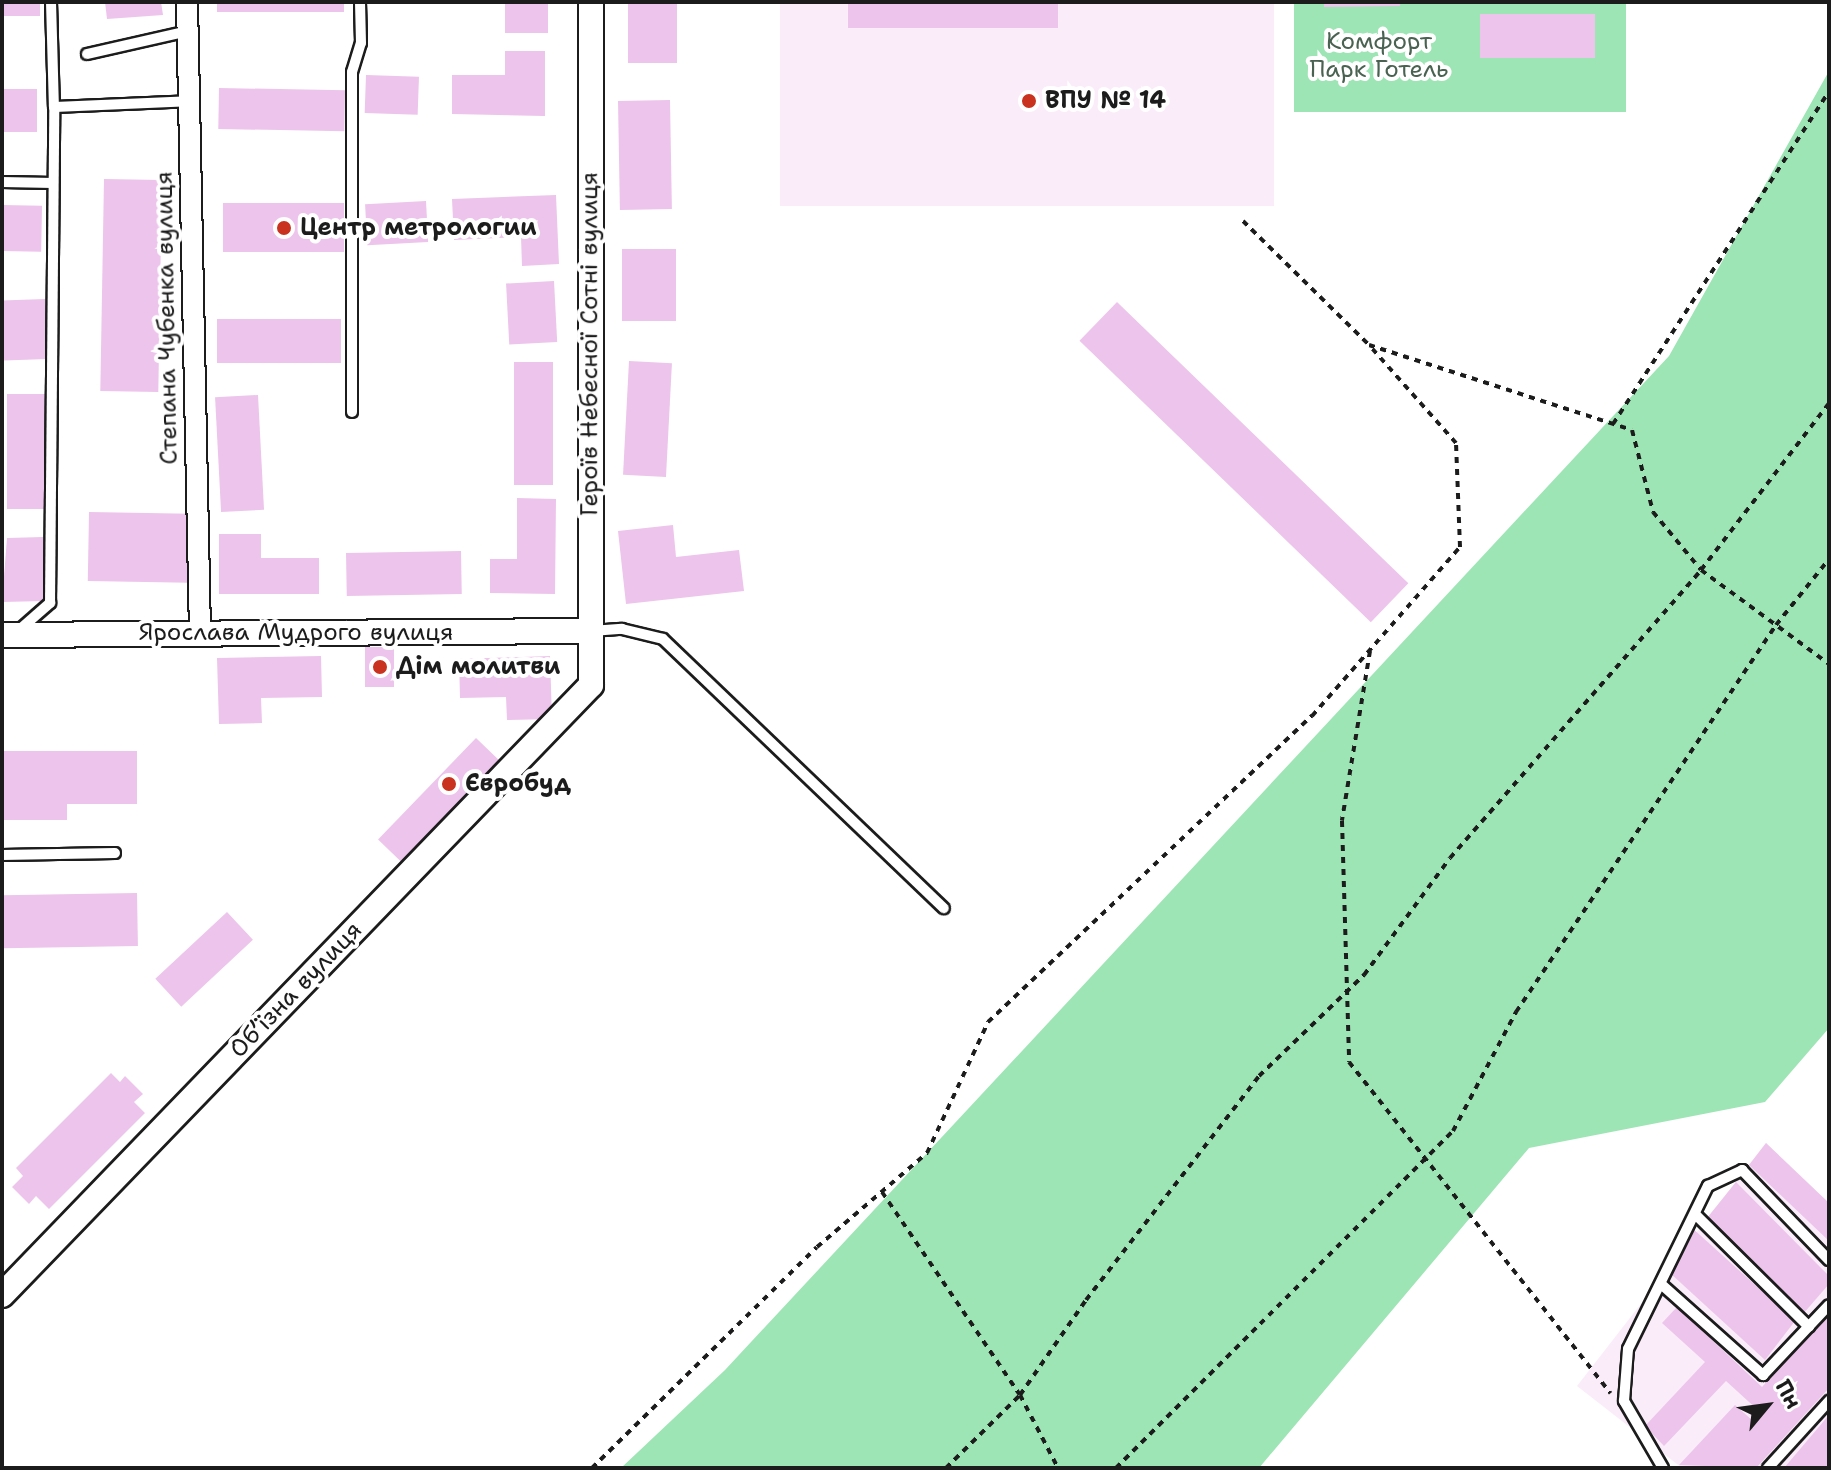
<!DOCTYPE html>
<html>
<head>
<meta charset="utf-8">
<style>
	body { margin:0 }
	#map { position:relative; width:1831px; height:1470px; overflow:hidden; background:#fff; font-family:"Shantell Sans",sans-serif }
	div>[style] { position:absolute }
	.built>* { inset:0; background:#faedf9; transform-origin:0 0 }
	.green>* { inset:0; background:#9de5b4; transform-origin:0 0 }
	.building>* { inset:0; background:#edc4eb; transform-origin:0 0 }
	.path>* { height:4px; margin-top:-2px; transform-origin:0; background:repeating-linear-gradient(90deg,#1c1c1c 0 6px,transparent 0 12px) }
	.roads { filter:drop-shadow(2px 0 #1c1c1c) drop-shadow(-2px 0 #1c1c1c) drop-shadow(0 2px #1c1c1c) drop-shadow(0 -2px #1c1c1c) }
	.service>* { height:10px; margin:-5px; padding:0 5px; transform-origin:5px; border-radius:5px; background:#fff }
	.minor>* { height:20px; margin:-10px; padding:0 10px; transform-origin:10px; border-radius:10px; background:#fff }
	.tertiary>* { height:24px; margin:-12px; padding:0 12px; transform-origin:12px; border-radius:12px; background:#fff }
	.dots>* { width:22px; height:22px; translate:-50% -50%; box-sizing:border-box; border:4px solid #fff; border-radius:50% }
	span { translate:-50% -50%; white-space:nowrap; text-align:center; line-height:1.15; -webkit-text-stroke:8px #fff; paint-order:stroke }
	.park-label { font-size:24px; color:#496251 }
	.poi-label { font-size:24px; color:#1c1c1c; font-weight:700 }
	.left { translate:0 -50%; text-align:left }
	.street-label { font-size:24px; color:#1c1c1c }
	.frame { position:absolute; inset:0; border:4px solid #1c1c1c; pointer-events:none }
	.north { position:absolute; left:1727px; top:1366px; width:80px; height:80px; -webkit-text-stroke:6px #fff; paint-order:stroke; rotate:61deg; font-size:22px; font-weight:700; line-height:32px; text-align:center; color:#1c1c1c }
	.north::after { content:''; display:block; margin:auto; width:28px; height:36px; background:#1c1c1c; clip-path:polygon(50% 0,100% 100%,50% 72%,0 100%) }
</style>
</head>
<body>
<div id="map">
	<div class="built">
		<i style="left:780px;top:2px;width:494px;height:204px"></i>
		<i style="clip-path:polygon(1766px 1143px,1829px 1203px,1829px 1468px,1682px 1468px,1577px 1386px)"></i>
	</div>
	<div class="green">
		<i style="left:1294px;top:2px;width:332px;height:110px"></i>
		<i style="clip-path:polygon(1829px 71px,1829px 1028px,1765px 1102px,1529px 1148px,1259px 1468px,621px 1468px,725px 1370px,1669px 356px)"></i>
	</div>
	<div class="building">
		<i style="left:2px;top:2px;width:38px;height:14px"></i>
		<i style="clip-path:polygon(105px 2px,161px 2px,163px 15px,107px 19px)"></i>
		<i style="left:217px;top:2px;width:127px;height:10px"></i>
		<i style="left:505px;top:2px;width:43px;height:31px"></i>
		<i style="left:628px;top:2px;width:49px;height:61px"></i>
		<i style="left:848px;top:2px;width:210px;height:26px"></i>
		<i style="clip-path:polygon(1324px 2px,1400px 2px,1400px 6px,1324px 7px)"></i>
		<i style="left:1480px;top:14px;width:115px;height:44px"></i>
		<i style="clip-path:polygon(505px 51px,545px 51px,545px 116px,452px 114px,452px 75px,505px 75px)"></i>
		<i style="left:366px;top:75px;width:53px;height:38px;rotate:2deg"></i>
		<i style="left:219px;top:88px;width:126px;height:41px;rotate:1deg"></i>
		<i style="left:2px;top:89px;width:35px;height:43px"></i>
		<i style="left:670px;top:100px;width:109px;height:52px;rotate:89deg"></i>
		<i style="left:104px;top:179px;width:58px;height:212px;rotate:1deg"></i>
		<i style="clip-path:polygon(556px 195px,559px 264px,522px 266px,521px 237px,454px 240px,452px 199px)"></i>
		<i style="left:426px;top:201px;width:41px;height:61px;rotate:87deg"></i>
		<i style="left:223px;top:203px;width:121px;height:49px"></i>
		<i style="left:2px;top:205px;width:40px;height:46px;rotate:1deg"></i>
		<i style="left:622px;top:249px;width:54px;height:72px"></i>
		<i style="left:554px;top:281px;width:61px;height:48px;rotate:87deg"></i>
		<i style="left:45px;top:299px;width:60px;height:43px;rotate:88deg"></i>
		<i style="left:1117px;top:302px;width:405px;height:54px;rotate:44deg"></i>
		<i style="left:341px;top:319px;width:44px;height:124px;rotate:90deg"></i>
		<i style="left:629px;top:361px;width:43px;height:114px;rotate:3deg"></i>
		<i style="left:514px;top:362px;width:39px;height:123px"></i>
		<i style="left:7px;top:394px;width:38px;height:115px"></i>
		<i style="left:258px;top:395px;width:115px;height:43px;rotate:87deg"></i>
		<i style="clip-path:polygon(517px 498px,556px 499px,555px 594px,490px 593px,490px 559px,517px 559px)"></i>
		<i style="left:89px;top:512px;width:101px;height:69px;rotate:1deg"></i>
		<i style="clip-path:polygon(673px 525px,676px 557px,739px 550px,744px 591px,626px 604px,618px 531px)"></i>
		<i style="clip-path:polygon(219px 534px,261px 534px,261px 558px,319px 558px,319px 594px,219px 594px)"></i>
		<i style="clip-path:polygon(43px 537px,45px 601px,2px 602px,7px 538px)"></i>
		<i style="left:461px;top:551px;width:43px;height:115px;rotate:89deg"></i>
		<i style="left:365px;top:647px;width:29px;height:40px"></i>
		<i style="clip-path:polygon(321px 656px,322px 697px,261px 698px,262px 723px,219px 724px,217px 658px)"></i>
		<i style="clip-path:polygon(550px 656px,552px 719px,507px 720px,506px 697px,460px 698px,459px 659px)"></i>
		<i style="left:476px;top:738px;width:35px;height:141px;rotate:44deg"></i>
		<i style="clip-path:polygon(2px 751px,137px 751px,137px 804px,67px 804px,67px 820px,2px 820px)"></i>
		<i style="left:137px;top:893px;width:53px;height:134px;rotate:89deg"></i>
		<i style="left:227px;top:912px;width:38px;height:98px;rotate:47deg"></i>
		<i style="clip-path:polygon(111px 1073px,120px 1082px,125px 1076px,143px 1094px,134px 1102px,145px 1113px,49px 1209px,36px 1196px,29px 1204px,12px 1187px,23px 1176px,16px 1168px)"></i>
		<i style="clip-path:polygon(1766px 1143px,1829px 1203px,1829px 1241px,1749px 1165px)"></i>
		<i style="clip-path:polygon(1736px 1182px,1829px 1276px,1829px 1284px,1803px 1314px,1707px 1218px)"></i>
		<i style="clip-path:polygon(1690px 1226px,1795px 1321px,1765px 1360px,1670px 1273px)"></i>
		<i style="clip-path:polygon(1677px 1307px,1762px 1387px,1829px 1313px,1829px 1388px,1756px 1468px,1679px 1465px,1735px 1405px,1752px 1420px,1760px 1412px,1726px 1381px,1664px 1446px,1645px 1426px,1705px 1362px,1662px 1323px)"></i>
		<i style="clip-path:polygon(1829px 1415px,1829px 1468px,1784px 1468px)"></i>
	</div>
	<div class="path">
		<i style="left:1243px;top:221px;width:177px;rotate:44.5deg"></i>
		<i style="left:1369px;top:345px;width:276px;rotate:17.9deg"></i>
		<i style="left:1632px;top:430px;width:85px;rotate:75.6deg"></i>
		<i style="left:1653px;top:512px;width:75px;rotate:50.4deg"></i>
		<i style="left:1701px;top:570px;width:210px;rotate:-52.5deg"></i>
		<i style="left:1613px;top:424px;width:396px;rotate:-57deg"></i>
		<i style="left:1370px;top:651px;width:172px;rotate:99.4deg"></i>
		<i style="left:1342px;top:821px;width:241px;rotate:88.3deg"></i>
		<i style="left:1349px;top:1062px;width:422px;rotate:51.7deg"></i>
		<i style="left:882px;top:1192px;width:245px;rotate:55.8deg"></i>
		<i style="left:1020px;top:1395px;width:82px;rotate:62.5deg"></i>
		<i style="left:592px;top:1468px;width:315px;rotate:-44.5deg"></i>
		<i style="left:817px;top:1247px;width:145px;rotate:-40.5deg"></i>
		<i style="left:927px;top:1153px;width:145px;rotate:-65deg"></i>
		<i style="left:988px;top:1022px;width:446px;rotate:-43.4deg"></i>
		<i style="left:1312px;top:716px;width:225px;rotate:-48.8deg"></i>
		<i style="left:1460px;top:547px;width:104px;rotate:-92.2deg"></i>
		<i style="left:1456px;top:443px;width:131px;rotate:-131.6deg"></i>
		<i style="left:946px;top:1468px;width:104px;rotate:-44.6deg"></i>
		<i style="left:1020px;top:1395px;width:116px;rotate:-55.2deg"></i>
		<i style="left:1086px;top:1300px;width:283px;rotate:-52.3deg"></i>
		<i style="left:1259px;top:1076px;width:146px;rotate:-43.9deg"></i>
		<i style="left:1364px;top:975px;width:145px;rotate:-53.7deg"></i>
		<i style="left:1450px;top:858px;width:382px;rotate:-48.9deg"></i>
		<i style="left:1701px;top:570px;width:159px;rotate:36.3deg"></i>
		<i style="left:1116px;top:1468px;width:477px;rotate:-45deg"></i>
		<i style="left:1453px;top:1131px;width:135px;rotate:-62.1deg"></i>
		<i style="left:1516px;top:1012px;width:466px;rotate:-56.1deg"></i>
		<i style="left:1776px;top:625px;width:85px;rotate:-51.2deg"></i>
	</div>
	<div class="roads">
		<div class="service">
			<i style="left:51px;top:2px;width:105px;rotate:88.4deg"></i>
			<i style="left:87px;top:54px;width:104px;rotate:-12.8deg"></i>
			<i style="left:2px;top:182px;width:51px;rotate:1.1deg"></i>
			<i style="left:352px;top:412px;width:340px;rotate:-90deg"></i>
			<i style="left:352px;top:72px;width:30px;rotate:-73deg"></i>
			<i style="left:361px;top:43px;width:41px;rotate:-91.4deg"></i>
			<i style="left:18px;top:631px;width:43px;rotate:-41.2deg"></i>
			<i style="left:50px;top:603px;width:496px;rotate:-89.5deg"></i>
			<i style="left:54px;top:107px;width:135px;rotate:-2.5deg"></i>
			<i style="left:591px;top:631px;width:31px;rotate:-4deg"></i>
			<i style="left:622px;top:629px;width:42px;rotate:13.7deg"></i>
			<i style="left:663px;top:639px;width:389px;rotate:43.8deg"></i>
			<i style="left:2px;top:855px;width:113px;rotate:-1deg"></i>
			<i style="left:1696px;top:1215px;width:159px;rotate:44.7deg"></i>
			<i style="left:1661px;top:1284px;width:137px;rotate:41.7deg"></i>
			<i style="left:1763px;top:1375px;width:96px;rotate:-46.7deg"></i>
			<i style="left:1663px;top:1468px;width:78px;rotate:-120.2deg"></i>
			<i style="left:1624px;top:1401px;width:52px;rotate:-85.6deg"></i>
			<i style="left:1628px;top:1349px;width:182px;rotate:-63.9deg"></i>
			<i style="left:1708px;top:1186px;width:38px;rotate:-25deg"></i>
			<i style="left:1742px;top:1170px;width:125px;rotate:46deg"></i>
			<i style="left:1768px;top:1468px;width:91px;rotate:-47.7deg"></i>
		</div>
		<div class="minor">
			<i style="left:187px;top:2px;width:632px;rotate:88.82deg"></i>
		</div>
		<div class="tertiary">
			<i style="left:2px;top:635px;width:587px;rotate:-0.39deg"></i>
			<i style="left:2px;top:1295px;width:848px;rotate:-46deg"></i>
			<i style="left:591px;top:685px;width:683px;rotate:-90deg"></i>
		</div>
	</div>
	<div class="dots">
		<i style="left:1029px;top:101px;background:#c8321e"></i>
		<i style="left:284px;top:228px;background:#c8321e"></i>
		<i style="left:380px;top:667px;background:#c8321e"></i>
		<i style="left:449px;top:784px;background:#c8321e"></i>
	</div>
	<div class="park-label">
		<span style="left:1379px;top:56px">Комфорт<br>Парк Готель</span>
	</div>
	<div class="poi-label">
		<span class="left" style="left:1045px;top:101px">ВПУ № 14</span>
		<span class="left" style="left:300px;top:228px">Центр метрологии</span>
		<span class="left" style="left:396px;top:667px">Дім молитви</span>
		<span class="left" style="left:465px;top:784px">Євробуд</span>
	</div>
	<div class="street-label">
		<span style="left:167px;top:318px;rotate:-91deg">Степана Чубенка вулиця</span>
		<span style="left:590px;top:344px;rotate:-90deg">Героїв Небесної Сотні вулиця</span>
		<span style="left:296px;top:633px">Ярослава Мудрого вулиця</span>
		<span style="left:296px;top:990px;rotate:-46deg">Об’їзна вулиця</span>
	</div>
	<div class="frame"></div>
	<div class="north">Пн</div>
</div>
</body>
</html>
